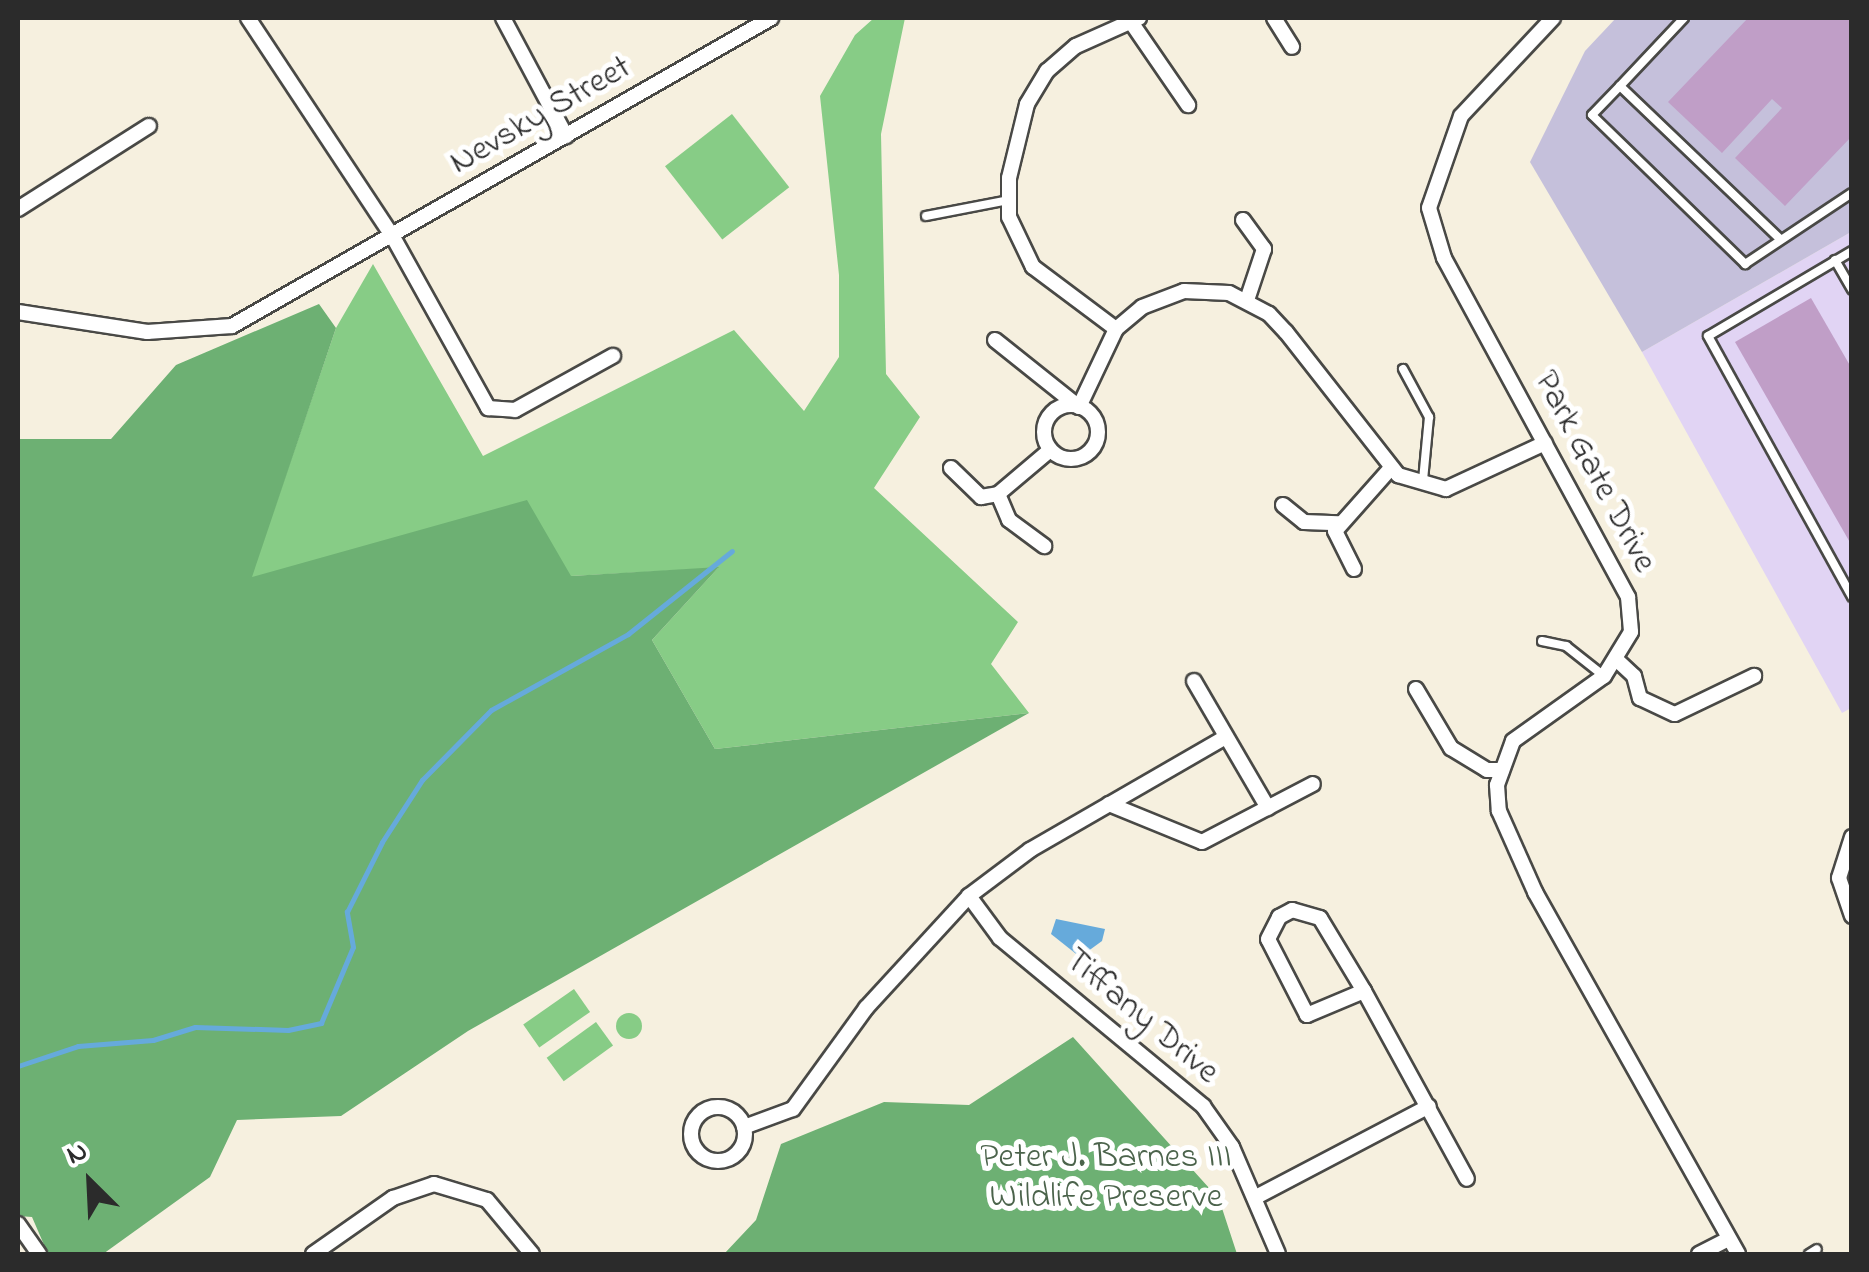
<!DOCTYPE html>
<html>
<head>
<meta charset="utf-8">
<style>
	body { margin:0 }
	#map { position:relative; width:1869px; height:1272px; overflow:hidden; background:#f6f0df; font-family:"Indie Flower",sans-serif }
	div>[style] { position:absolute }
	.built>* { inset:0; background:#e1d4f4 }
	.industrial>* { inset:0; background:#c5c0db }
	.green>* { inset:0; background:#87cc86; transform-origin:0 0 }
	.round { border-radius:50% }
	.forest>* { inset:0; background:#6db073 }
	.water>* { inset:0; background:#66aadb }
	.stream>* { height:5px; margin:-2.5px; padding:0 2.5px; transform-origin:2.5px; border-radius:2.5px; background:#66aadb }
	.building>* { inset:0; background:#c09ec7 }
	.roads { filter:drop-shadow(2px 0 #494946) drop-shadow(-2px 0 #494946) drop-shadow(0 2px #494946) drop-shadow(0 -2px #494946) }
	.lane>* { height:8px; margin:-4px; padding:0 4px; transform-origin:4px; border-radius:4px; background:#fff }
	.street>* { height:14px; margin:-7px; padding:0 7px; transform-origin:7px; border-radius:7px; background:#fff }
	.street>.ring { margin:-7px; padding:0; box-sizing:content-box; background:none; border:14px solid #fff; border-radius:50% }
	span { translate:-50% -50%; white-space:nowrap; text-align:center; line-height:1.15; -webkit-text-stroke:10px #fff; paint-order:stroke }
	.street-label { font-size:35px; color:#2b2b2b }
	.park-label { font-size:35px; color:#4b634b }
	.frame { position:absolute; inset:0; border:20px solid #2b2b2b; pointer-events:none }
	.north { position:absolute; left:40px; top:1132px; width:100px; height:100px; -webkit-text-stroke:8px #fff; paint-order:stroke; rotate:336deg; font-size:28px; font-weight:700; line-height:40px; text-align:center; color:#2b2b2b }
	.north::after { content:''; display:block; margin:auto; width:35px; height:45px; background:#2b2b2b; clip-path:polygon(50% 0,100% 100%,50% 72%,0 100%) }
</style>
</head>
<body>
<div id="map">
	<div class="built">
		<i style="clip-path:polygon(1851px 232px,1851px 708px,1842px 713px,1642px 352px)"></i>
	</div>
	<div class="industrial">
		<i style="clip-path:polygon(1616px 18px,1851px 18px,1851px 232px,1642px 352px,1530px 162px,1585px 51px)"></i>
	</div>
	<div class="green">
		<i style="clip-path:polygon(874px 18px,905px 18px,881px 134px,886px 374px,920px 417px,874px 488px,1018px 622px,991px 664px,1029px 713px,715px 749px,652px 640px,718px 568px,571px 576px,251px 577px,336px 328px,373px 264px,483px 456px,734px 330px,804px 411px,839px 357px,839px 275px,820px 96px,855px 35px)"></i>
		<i style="left:732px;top:114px;width:93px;height:85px;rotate:52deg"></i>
		<i style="left:574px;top:989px;width:28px;height:62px;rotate:55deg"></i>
		<i class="round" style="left:616px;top:1013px;width:26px;height:26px"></i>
		<i style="left:596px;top:1022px;width:29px;height:61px;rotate:54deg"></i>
	</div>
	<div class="forest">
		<i style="clip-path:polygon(319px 304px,336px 328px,252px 577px,527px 500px,571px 576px,719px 567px,652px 640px,715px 749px,1029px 713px,468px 1031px,341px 1116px,237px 1120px,210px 1177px,103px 1254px,48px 1254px,32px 1217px,18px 1216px,18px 439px,111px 439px,176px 365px)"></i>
		<i style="clip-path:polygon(1073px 1037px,1219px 1199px,1237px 1254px,724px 1254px,756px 1220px,781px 1144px,884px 1102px,969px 1105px)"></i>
	</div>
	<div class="water">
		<i style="clip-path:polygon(1056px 919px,1105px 929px,1102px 941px,1080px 957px,1051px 934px)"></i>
	</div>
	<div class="stream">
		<i style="left:18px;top:1066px;width:63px;rotate:-18.4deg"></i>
		<i style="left:78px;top:1046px;width:75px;rotate:-4.6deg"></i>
		<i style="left:153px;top:1040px;width:44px;rotate:-17.2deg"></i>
		<i style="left:195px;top:1027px;width:93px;rotate:1.8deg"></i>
		<i style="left:288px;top:1030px;width:34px;rotate:-12deg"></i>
		<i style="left:321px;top:1023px;width:82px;rotate:-67.2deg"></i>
		<i style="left:353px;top:947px;width:36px;rotate:-100deg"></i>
		<i style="left:347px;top:912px;width:78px;rotate:-63.4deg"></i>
		<i style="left:382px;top:842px;width:74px;rotate:-57.2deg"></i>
		<i style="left:422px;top:780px;width:98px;rotate:-45.4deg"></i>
		<i style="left:491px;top:710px;width:157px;rotate:-29deg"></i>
		<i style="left:628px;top:634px;width:133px;rotate:-38.6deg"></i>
	</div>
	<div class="building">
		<i style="clip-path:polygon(1748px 18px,1852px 18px,1852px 136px,1785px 206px,1735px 158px,1782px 108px,1772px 99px,1722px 153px,1668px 102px)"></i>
		<i style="clip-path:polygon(1811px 298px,1852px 369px,1852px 546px,1735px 342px)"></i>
	</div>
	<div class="roads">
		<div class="lane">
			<i style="left:1620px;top:86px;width:93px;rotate:-46.7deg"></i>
			<i style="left:926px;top:216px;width:85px;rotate:-10.9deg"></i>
			<i style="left:1779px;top:238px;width:220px;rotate:-136.3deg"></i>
			<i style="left:1620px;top:86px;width:40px;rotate:134deg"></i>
			<i style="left:1592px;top:115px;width:214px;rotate:44.2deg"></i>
			<i style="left:1745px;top:264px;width:128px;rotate:-33.6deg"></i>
			<i style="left:1852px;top:251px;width:167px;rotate:149.4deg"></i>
			<i style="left:1708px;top:336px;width:298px;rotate:61.1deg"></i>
			<i style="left:1835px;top:260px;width:34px;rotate:60deg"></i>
			<i style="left:1403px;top:369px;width:55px;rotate:61.6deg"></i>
			<i style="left:1429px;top:417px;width:64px;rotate:95.4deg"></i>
			<i style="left:1542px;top:641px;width:25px;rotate:12deg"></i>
			<i style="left:1566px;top:646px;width:48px;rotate:38.3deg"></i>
			<i style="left:1809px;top:1254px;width:9px;rotate:-32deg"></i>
		</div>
		<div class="street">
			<i style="left:248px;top:18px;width:263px;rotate:56.5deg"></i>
			<i style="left:393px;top:237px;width:196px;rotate:60.9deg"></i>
			<i style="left:488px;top:408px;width:27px;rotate:4deg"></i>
			<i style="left:515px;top:410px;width:112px;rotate:-28.9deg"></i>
			<i style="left:503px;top:18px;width:134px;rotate:61.9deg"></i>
			<i style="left:1274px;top:18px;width:34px;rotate:58deg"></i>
			<i style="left:1553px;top:18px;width:134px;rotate:133.2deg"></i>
			<i style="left:1461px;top:116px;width:97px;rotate:109.2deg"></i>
			<i style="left:1429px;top:208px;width:52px;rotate:73.3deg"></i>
			<i style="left:1444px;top:258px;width:386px;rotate:61.5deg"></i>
			<i style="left:1628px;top:597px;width:35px;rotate:85deg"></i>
			<i style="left:1631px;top:632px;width:52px;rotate:121.5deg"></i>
			<i style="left:1604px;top:676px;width:112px;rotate:144.5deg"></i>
			<i style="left:1513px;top:741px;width:47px;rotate:110deg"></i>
			<i style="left:1497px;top:785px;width:26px;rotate:86deg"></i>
			<i style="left:1499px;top:811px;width:89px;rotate:66deg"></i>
			<i style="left:1535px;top:892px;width:415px;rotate:60.7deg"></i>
			<i style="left:1131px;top:22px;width:101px;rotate:55.5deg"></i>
			<i style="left:18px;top:209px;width:155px;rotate:-32.4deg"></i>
			<i style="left:1243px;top:220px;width:36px;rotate:54deg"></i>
			<i style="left:1264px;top:249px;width:54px;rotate:108.4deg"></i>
			<i style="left:18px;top:312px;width:131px;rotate:8.8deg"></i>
			<i style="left:147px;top:332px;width:85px;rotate:-4deg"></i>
			<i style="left:232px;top:326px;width:621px;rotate:-29.74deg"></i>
			<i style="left:1116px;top:329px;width:104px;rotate:-143.2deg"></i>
			<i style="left:1033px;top:267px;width:55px;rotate:-115.6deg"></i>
			<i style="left:1009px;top:217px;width:39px;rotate:-90deg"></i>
			<i style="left:1009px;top:178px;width:76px;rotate:-76.3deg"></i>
			<i style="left:1027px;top:104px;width:39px;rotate:-59deg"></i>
			<i style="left:1047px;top:71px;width:38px;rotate:-41deg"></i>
			<i style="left:1076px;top:46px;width:69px;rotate:-24deg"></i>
			<i style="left:995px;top:340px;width:107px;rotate:38.6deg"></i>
			<i style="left:1079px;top:407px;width:86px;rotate:-64.6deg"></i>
			<i style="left:1116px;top:329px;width:34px;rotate:-40deg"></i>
			<i style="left:1142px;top:307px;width:45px;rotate:-20.9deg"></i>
			<i style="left:1184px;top:291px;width:45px;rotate:2.5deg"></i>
			<i style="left:1229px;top:293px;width:45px;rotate:27.7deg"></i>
			<i style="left:1269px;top:314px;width:25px;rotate:47deg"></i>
			<i style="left:1286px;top:332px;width:182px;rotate:51.9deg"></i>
			<i style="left:1398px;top:475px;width:50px;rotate:16.3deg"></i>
			<i style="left:1446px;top:489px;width:109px;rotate:-24.9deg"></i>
			<i class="ring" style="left:1044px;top:405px;width:40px;height:40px"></i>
			<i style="left:951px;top:468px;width:42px;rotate:44deg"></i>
			<i style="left:981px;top:497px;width:17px;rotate:-10deg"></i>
			<i style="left:998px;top:494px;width:68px;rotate:-40.2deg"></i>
			<i style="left:998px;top:494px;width:28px;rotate:67deg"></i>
			<i style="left:1009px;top:520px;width:44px;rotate:36.6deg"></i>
			<i style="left:1283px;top:505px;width:27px;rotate:39deg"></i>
			<i style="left:1304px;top:522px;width:34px;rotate:2deg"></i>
			<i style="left:1354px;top:569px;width:42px;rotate:-116.6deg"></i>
			<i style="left:1335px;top:531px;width:84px;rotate:-48.4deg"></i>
			<i style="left:1618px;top:661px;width:22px;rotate:43deg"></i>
			<i style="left:1634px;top:676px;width:23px;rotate:75deg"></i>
			<i style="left:1640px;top:698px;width:38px;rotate:25deg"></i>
			<i style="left:1675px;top:714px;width:88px;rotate:-25.7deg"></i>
			<i style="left:1194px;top:681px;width:147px;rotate:59.8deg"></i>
			<i style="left:1416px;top:689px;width:69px;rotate:59.3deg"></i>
			<i style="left:1451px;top:748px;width:42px;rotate:31.4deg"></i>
			<i style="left:1487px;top:770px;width:15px"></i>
			<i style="left:1109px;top:804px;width:100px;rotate:22.2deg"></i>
			<i style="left:1202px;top:842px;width:125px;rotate:-27.6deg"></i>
			<i style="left:1852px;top:837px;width:43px;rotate:107.6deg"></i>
			<i style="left:1839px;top:878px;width:40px;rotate:71.1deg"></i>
			<i style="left:969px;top:896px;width:52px;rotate:53.6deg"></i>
			<i style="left:1000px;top:938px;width:264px;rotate:39.6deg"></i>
			<i style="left:1203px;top:1106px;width:50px;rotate:54.7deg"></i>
			<i style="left:1232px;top:1147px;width:116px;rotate:66.7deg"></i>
			<i style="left:1292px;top:910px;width:29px;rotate:16deg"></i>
			<i style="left:1320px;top:918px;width:85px;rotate:58.9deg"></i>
			<i style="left:1364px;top:991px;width:62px;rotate:157.2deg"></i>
			<i style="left:1307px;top:1015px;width:85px;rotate:-117.2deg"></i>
			<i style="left:1268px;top:939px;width:25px;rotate:-63deg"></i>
			<i style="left:1279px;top:917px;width:15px;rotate:-28deg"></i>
			<i style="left:1364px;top:991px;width:214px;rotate:61.3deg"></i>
			<i class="ring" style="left:691px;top:1107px;width:40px;height:40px"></i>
			<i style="left:744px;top:1127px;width:52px;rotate:-20.2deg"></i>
			<i style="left:793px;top:1109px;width:125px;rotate:-54.1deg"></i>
			<i style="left:866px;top:1008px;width:152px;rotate:-47.4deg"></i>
			<i style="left:969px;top:896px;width:76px;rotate:-37deg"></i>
			<i style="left:1030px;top:850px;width:224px;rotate:-30deg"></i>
			<i style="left:1256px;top:1197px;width:195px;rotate:-27.7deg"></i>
			<i style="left:18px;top:1224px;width:37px;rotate:55deg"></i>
			<i style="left:313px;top:1254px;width:98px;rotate:-35deg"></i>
			<i style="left:393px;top:1198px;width:43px;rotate:-18.9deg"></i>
			<i style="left:434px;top:1184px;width:55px;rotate:16.8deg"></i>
			<i style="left:487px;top:1200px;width:70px;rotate:50.2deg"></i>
			<i style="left:1699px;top:1254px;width:33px;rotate:-27deg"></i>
		</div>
	</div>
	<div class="street-label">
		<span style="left:541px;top:116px;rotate:-30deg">Nevsky Street</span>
		<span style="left:1594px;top:472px;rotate:62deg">Park Gate Drive</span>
		<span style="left:1141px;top:1017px;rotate:40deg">Tiffany Drive</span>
	</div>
	<div class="park-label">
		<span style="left:1106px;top:1178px">Peter J. Barnes III<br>Wildlife Preserve</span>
	</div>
	<div class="frame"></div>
	<div class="north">N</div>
</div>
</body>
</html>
